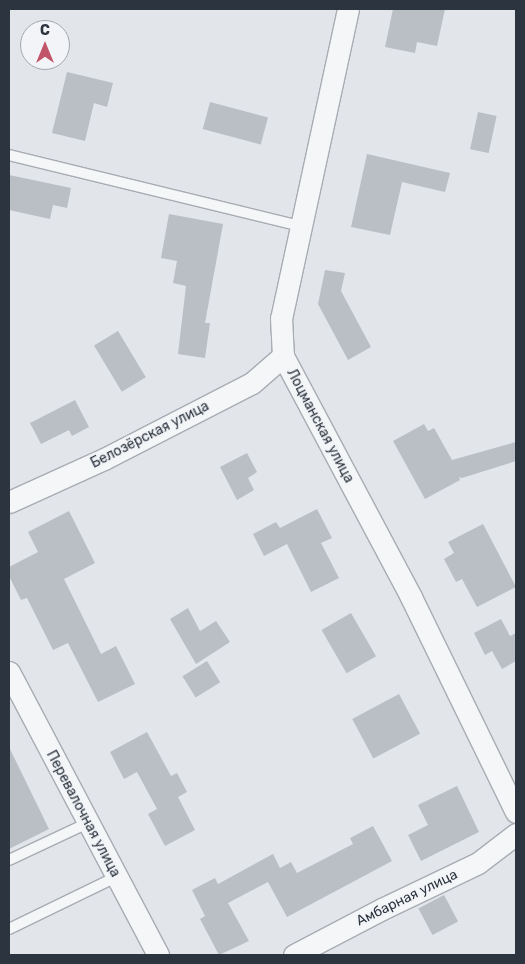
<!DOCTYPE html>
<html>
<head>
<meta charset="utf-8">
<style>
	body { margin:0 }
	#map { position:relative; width:525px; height:964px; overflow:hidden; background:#e2e5e9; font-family:Rubik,sans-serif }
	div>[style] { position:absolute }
	.building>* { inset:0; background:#babfc5; transform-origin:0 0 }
	.roads { filter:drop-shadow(1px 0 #a8acb3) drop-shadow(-1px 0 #a8acb3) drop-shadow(0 1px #a8acb3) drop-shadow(0 -1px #a8acb3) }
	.lane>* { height:10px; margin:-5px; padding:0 5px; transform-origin:5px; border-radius:5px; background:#f4f6f8 }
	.street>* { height:21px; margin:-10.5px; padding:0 10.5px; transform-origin:10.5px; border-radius:10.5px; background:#f4f6f8 }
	span { translate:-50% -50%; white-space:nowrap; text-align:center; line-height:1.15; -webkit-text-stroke:4.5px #f2f4f7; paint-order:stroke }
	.street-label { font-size:14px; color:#2c343f }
	.frame { position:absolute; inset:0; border:10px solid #2c343f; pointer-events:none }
	.north { position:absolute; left:20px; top:20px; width:50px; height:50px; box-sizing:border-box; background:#f2f4f7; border:1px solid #a3a7ad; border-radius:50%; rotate:0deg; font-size:14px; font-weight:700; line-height:20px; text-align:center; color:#2c343f }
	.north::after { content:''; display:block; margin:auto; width:18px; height:22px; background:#c15468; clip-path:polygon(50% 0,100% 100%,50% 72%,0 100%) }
</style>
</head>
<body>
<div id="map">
	<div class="building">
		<i style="clip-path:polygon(393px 9px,445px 9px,437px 46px,417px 42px,415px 53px,385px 47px)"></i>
		<i style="clip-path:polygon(67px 72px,113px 83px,107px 107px,94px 103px,85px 141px,52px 133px)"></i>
		<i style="left:210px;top:102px;width:60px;height:28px;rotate:15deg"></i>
		<i style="left:478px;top:112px;width:19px;height:38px;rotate:12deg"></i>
		<i style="clip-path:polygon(367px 154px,450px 173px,445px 192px,402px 182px,390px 235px,351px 227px)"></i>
		<i style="clip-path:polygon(9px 175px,71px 188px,67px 208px,53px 205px,50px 219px,9px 210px)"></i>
		<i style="clip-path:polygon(169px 214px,223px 224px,205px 323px,210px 323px,205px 358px,178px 354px,186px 286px,173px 283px,177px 261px,161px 258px)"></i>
		<i style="clip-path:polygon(325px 270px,345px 273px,341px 291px,371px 347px,348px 360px,318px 304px)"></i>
		<i style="left:118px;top:331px;width:54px;height:28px;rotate:59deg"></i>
		<i style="clip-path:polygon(75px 400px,89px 427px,72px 436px,69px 430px,41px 444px,30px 423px)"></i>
		<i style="clip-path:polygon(424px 424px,428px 431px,434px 428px,452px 460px,516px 442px,516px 461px,462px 478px,459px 477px,460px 480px,425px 499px,393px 441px)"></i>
		<i style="clip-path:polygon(247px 453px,257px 472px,248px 478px,254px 490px,237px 500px,220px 467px)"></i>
		<i style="clip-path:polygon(317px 509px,332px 538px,321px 543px,339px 578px,311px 592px,287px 544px,264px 556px,253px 534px,276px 522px,280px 528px)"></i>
		<i style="clip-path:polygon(69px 511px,95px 563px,64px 579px,101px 654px,116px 646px,135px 684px,98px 702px,68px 643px,53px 650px,27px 598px,21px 600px,9px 576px,9px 567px,38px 552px,28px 532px)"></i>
		<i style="clip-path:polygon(483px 524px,516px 587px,477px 607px,462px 579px,456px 582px,444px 559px,454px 553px,448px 542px)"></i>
		<i style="clip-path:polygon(188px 608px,200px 631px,216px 621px,230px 642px,196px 664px,170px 619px)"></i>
		<i style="left:351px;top:613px;width:50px;height:34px;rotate:60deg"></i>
		<i style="clip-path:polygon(501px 619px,510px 636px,516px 633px,516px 661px,502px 669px,492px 651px,485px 655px,474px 633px)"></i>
		<i style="left:207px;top:661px;width:25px;height:29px;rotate:58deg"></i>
		<i style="left:399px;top:694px;width:45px;height:53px;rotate:62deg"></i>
		<i style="clip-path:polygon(147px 732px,171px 776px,177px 773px,187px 792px,178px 797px,195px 830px,165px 846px,148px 814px,157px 809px,137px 772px,124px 779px,110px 752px)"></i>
		<i style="clip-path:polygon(9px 747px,49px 829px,9px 849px)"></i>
		<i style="clip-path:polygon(457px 786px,479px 832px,421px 861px,408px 835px,428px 825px,418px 805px)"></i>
		<i style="clip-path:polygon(373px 826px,392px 861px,287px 917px,268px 882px,228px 903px,249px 941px,219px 955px,200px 919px,205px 916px,192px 890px,215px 878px,218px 884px,273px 854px,280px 868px,291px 862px,297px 873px,353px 844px,350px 838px)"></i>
		<i style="left:444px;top:895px;width:30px;height:29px;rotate:62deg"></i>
	</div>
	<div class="roads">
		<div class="lane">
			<i style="left:9px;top:155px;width:300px;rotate:13.7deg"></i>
			<i style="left:9px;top:860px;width:87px;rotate:-25.1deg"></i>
			<i style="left:9px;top:929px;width:119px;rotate:-25.9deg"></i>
		</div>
		<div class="street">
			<i style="left:348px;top:9px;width:316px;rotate:102.2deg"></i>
			<i style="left:281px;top:318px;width:38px;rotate:87deg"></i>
			<i style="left:283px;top:356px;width:273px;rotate:62deg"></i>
			<i style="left:411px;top:597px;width:239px;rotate:64deg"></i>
			<i style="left:9px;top:502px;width:104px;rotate:-24.4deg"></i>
			<i style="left:104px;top:459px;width:166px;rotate:-27.2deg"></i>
			<i style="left:252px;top:383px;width:41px;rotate:-41.1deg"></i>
			<i style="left:9px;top:672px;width:320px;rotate:62.2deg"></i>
			<i style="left:294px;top:955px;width:99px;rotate:-27.6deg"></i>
			<i style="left:382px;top:909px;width:106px;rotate:-25.6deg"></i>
			<i style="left:478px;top:863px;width:48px;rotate:-37.3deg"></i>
		</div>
	</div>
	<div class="street-label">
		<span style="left:320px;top:426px;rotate:62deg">Лоцманская улица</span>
		<span style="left:150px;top:435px;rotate:-27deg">Белозёрская улица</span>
		<span style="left:83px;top:814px;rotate:62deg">Перевалочная улица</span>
		<span style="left:407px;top:898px;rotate:-26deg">Амбарная улица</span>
	</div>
	<div class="frame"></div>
	<div class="north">С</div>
</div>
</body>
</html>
